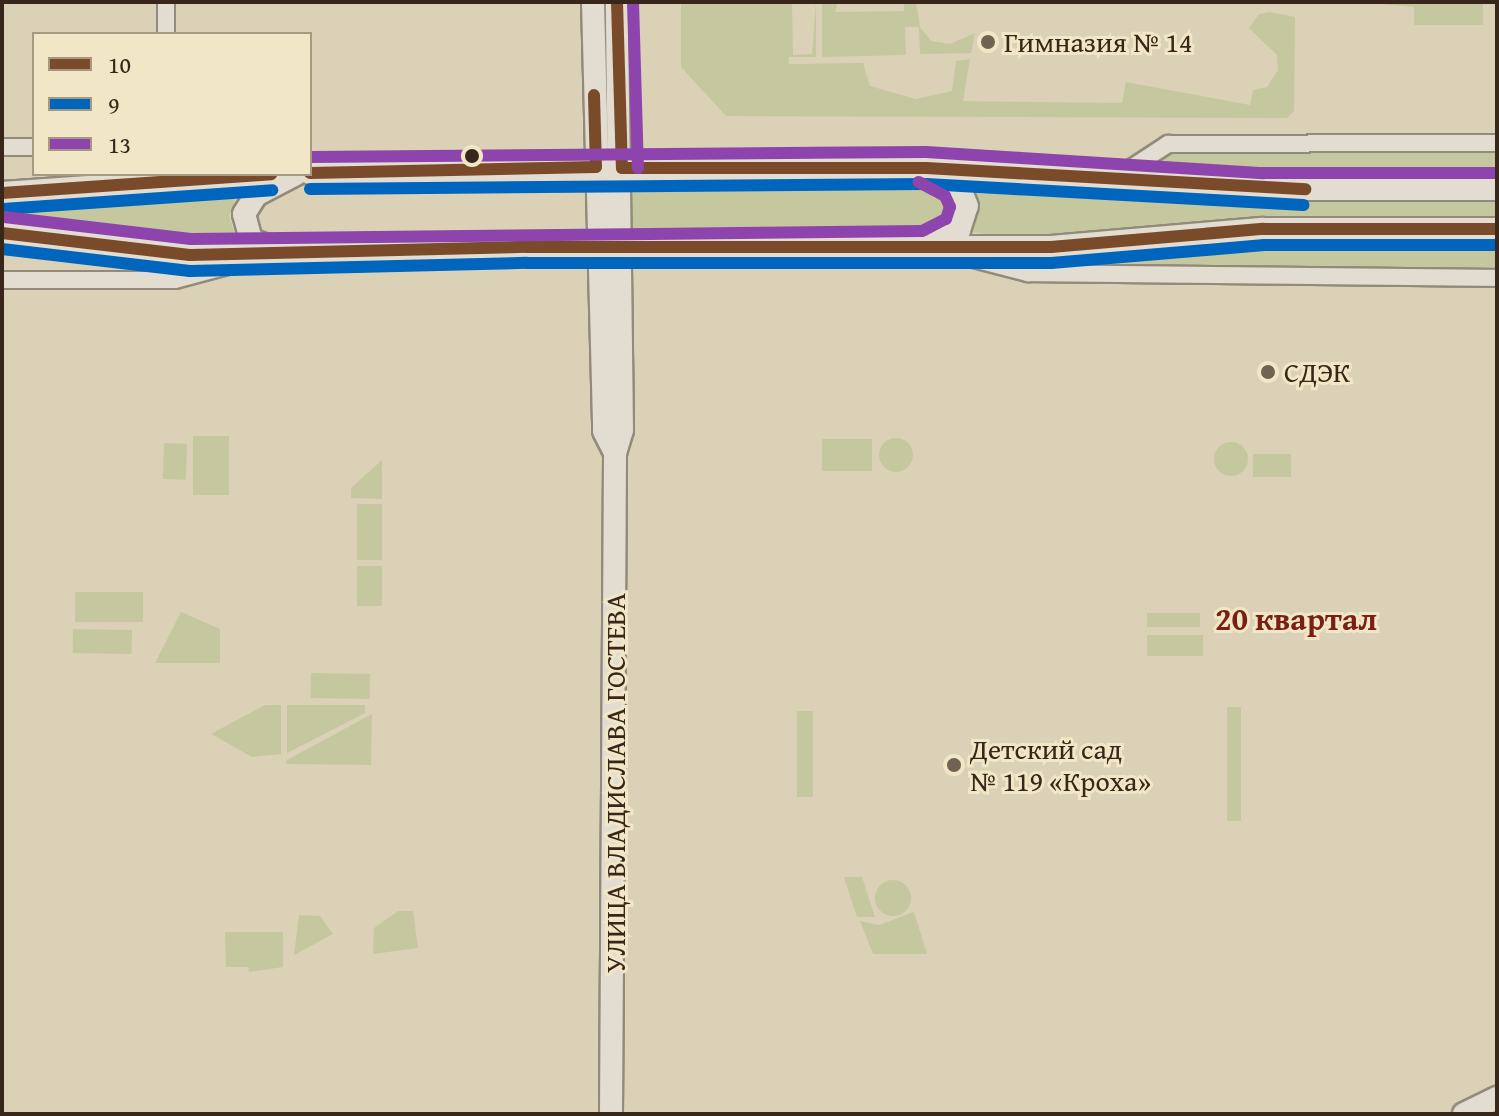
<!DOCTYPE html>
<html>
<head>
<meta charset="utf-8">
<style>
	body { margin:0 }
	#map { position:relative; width:1499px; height:1116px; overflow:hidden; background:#dad1b6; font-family:"Gentium Book Plus",serif }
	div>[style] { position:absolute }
	.green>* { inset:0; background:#c5c89e; transform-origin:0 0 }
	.round { border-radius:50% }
	.roads { filter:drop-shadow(2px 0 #928b7b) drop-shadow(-2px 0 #928b7b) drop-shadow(0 2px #928b7b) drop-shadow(0 -2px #928b7b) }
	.street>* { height:16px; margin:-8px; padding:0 8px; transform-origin:8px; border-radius:8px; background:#e2ddd0 }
	.secondary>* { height:22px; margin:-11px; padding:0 11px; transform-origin:11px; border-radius:11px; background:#e2ddd0 }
	.bus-1>* { height:12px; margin:-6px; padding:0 6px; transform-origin:6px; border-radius:6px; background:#7a4b2a }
	.bus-2>* { height:12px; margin:-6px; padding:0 6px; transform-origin:6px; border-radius:6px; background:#0065bd }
	.bus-3>* { height:12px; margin:-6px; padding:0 6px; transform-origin:6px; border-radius:6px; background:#8e44ad }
	.dots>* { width:22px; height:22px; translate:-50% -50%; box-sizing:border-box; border:4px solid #f1e6c6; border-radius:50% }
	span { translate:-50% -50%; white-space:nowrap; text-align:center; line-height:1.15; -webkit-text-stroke:6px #f1e6c6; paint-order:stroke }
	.poi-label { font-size:28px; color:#38261a }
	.left { translate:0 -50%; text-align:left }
	.street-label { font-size:28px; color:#38261a }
	.quarter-label { font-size:32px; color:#7a1f14; font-weight:700 }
	.frame { position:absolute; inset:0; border:4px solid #38261a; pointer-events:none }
	.legend { position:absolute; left:32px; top:32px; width:280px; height:144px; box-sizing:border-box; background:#f1e6c6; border:2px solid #a79981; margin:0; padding:10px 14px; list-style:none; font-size:24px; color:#38261a }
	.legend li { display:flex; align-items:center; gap:16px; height:40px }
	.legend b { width:40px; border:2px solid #a79981 }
</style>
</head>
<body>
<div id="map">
	<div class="green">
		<i style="clip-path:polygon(681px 2px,792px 2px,793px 55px,812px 54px,816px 2px,816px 57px,789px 57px,789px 64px,863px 63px,870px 86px,916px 99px,952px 91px,956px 61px,970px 59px,963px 101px,1122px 103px,1126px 82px,1250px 105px,1253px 90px,1267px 87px,1278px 70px,1277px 55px,1249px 28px,1259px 14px,1269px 12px,1295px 17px,1294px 111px,1287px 118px,726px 116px,681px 67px)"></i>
		<i style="clip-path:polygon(822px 2px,838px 2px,835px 12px,904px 11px,904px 2px,916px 2px,920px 27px,931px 41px,950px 44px,975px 33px,971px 53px,920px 54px,919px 27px,905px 27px,906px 55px,822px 57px)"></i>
		<i style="clip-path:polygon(1359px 2px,1483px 2px,1483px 25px,1414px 25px,1414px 7px)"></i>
		<i style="clip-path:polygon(1497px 150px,1497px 175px,1473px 179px,1140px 171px,1177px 151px)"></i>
		<i style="clip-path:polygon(625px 181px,932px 181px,943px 189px,948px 206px,945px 221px,932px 229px,774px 228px,625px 238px)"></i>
		<i style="clip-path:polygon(963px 183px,1497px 199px,1497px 220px,1221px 220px,1014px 237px,962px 231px)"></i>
		<i style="clip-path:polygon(183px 186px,238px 193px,229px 216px,237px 241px,2px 225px,2px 202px)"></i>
		<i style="clip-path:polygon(1497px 237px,1497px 267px,1035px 268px,1010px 262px,1285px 238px)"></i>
		<i style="left:193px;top:436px;width:36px;height:59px"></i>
		<i class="round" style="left:879px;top:438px;width:34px;height:34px"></i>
		<i style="left:822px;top:439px;width:50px;height:32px"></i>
		<i class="round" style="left:1214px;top:442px;width:34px;height:34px"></i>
		<i style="left:164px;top:443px;width:23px;height:36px;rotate:2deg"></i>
		<i style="left:1253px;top:454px;width:38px;height:23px"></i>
		<i style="clip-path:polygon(382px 460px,382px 499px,351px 498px,351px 488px)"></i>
		<i style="left:357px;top:504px;width:25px;height:56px"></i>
		<i style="left:357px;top:566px;width:25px;height:40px"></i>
		<i style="left:75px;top:592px;width:68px;height:30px"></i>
		<i style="clip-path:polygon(181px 612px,220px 629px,220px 663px,155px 663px)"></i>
		<i style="left:1147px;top:613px;width:53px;height:14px"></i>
		<i style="left:73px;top:629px;width:59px;height:24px;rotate:1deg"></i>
		<i style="left:1147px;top:635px;width:56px;height:21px"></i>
		<i style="left:311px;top:673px;width:59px;height:25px;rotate:1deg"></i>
		<i style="clip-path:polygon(265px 705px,281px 705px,281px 754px,252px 757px,211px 734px)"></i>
		<i style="clip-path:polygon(287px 705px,365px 705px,365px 713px,287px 753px)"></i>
		<i style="left:1227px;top:707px;width:14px;height:114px"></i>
		<i style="left:797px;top:711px;width:16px;height:86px"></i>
		<i style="clip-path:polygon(372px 714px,371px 765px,286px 764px,287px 760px)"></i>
		<i style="clip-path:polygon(844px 877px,862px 877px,875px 917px,857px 917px)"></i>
		<i class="round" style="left:875px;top:880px;width:36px;height:36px"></i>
		<i style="clip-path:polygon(398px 911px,413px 911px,418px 948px,373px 954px,374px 928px)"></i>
		<i style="clip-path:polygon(914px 912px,927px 954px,873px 954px,860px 921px,879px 925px)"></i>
		<i style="clip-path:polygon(299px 915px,320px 916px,333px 934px,294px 955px)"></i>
		<i style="clip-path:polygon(225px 932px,283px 932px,283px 967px,249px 972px,248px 967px,226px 967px)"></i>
	</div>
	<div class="roads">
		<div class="street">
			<i style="left:166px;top:2px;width:32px;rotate:90deg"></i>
			<i style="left:2px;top:147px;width:32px"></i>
			<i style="left:1113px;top:180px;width:66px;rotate:-33.2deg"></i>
			<i style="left:1168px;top:144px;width:329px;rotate:-0.2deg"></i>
			<i style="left:950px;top:253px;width:81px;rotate:14.4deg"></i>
			<i style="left:1028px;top:273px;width:469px;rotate:0.6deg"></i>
			<i style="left:2px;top:280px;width:173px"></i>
			<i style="left:175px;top:280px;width:78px;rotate:-14.9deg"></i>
		</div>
		<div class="secondary">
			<i style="left:593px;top:2px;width:429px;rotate:88.5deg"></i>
			<i style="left:604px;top:431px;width:25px;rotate:63deg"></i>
			<i style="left:310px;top:173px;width:616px;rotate:-0.47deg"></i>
			<i style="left:926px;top:168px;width:338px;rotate:3.6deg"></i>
			<i style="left:1263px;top:189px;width:234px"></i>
			<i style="left:2px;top:193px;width:270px;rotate:-4deg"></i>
			<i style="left:2px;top:233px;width:189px;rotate:6.7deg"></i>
			<i style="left:190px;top:255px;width:337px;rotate:-1.4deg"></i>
			<i style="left:527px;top:247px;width:524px"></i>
			<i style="left:1051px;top:247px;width:213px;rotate:-4.9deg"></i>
			<i style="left:1263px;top:229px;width:234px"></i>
			<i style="left:934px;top:244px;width:29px;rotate:-29deg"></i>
			<i style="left:959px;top:230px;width:25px;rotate:-72deg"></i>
			<i style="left:967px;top:206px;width:24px;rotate:-112deg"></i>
			<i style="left:958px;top:184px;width:27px;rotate:-152deg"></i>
			<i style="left:275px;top:249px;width:26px;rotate:-159deg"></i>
			<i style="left:251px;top:240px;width:27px;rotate:-105deg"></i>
			<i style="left:244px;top:214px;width:22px;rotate:-58deg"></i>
			<i style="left:256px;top:195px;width:45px;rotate:-27.7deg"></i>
			<i style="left:611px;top:1114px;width:661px;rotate:-89.65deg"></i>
			<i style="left:615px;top:453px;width:24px;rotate:-73deg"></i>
			<i style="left:622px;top:430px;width:428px;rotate:-90.7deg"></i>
			<i style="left:1464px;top:1114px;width:37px;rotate:-26deg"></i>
		</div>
	</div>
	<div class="bus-1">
		<i style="left:617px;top:2px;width:166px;rotate:88.3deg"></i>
		<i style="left:622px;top:168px;width:304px"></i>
		<i style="left:926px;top:168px;width:380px;rotate:3.2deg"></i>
		<i style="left:310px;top:173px;width:286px;rotate:-1.2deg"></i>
		<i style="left:596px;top:167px;width:72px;rotate:-91.6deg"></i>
		<i style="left:2px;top:193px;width:270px;rotate:-4deg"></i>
		<i style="left:2px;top:233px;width:189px;rotate:6.7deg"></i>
		<i style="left:190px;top:255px;width:337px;rotate:-1.4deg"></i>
		<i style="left:527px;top:247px;width:524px"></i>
		<i style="left:1051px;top:247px;width:213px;rotate:-4.9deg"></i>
		<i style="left:1263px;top:229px;width:234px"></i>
	</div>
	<div class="bus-2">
		<i style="left:310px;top:189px;width:616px;rotate:-0.47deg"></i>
		<i style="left:926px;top:184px;width:378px;rotate:3.2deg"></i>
		<i style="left:3px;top:209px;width:270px;rotate:-4deg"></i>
		<i style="left:2px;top:249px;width:189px;rotate:6.7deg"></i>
		<i style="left:190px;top:271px;width:337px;rotate:-1.4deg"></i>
		<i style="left:527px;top:263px;width:524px"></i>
		<i style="left:1051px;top:263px;width:214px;rotate:-4.8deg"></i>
		<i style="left:1264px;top:245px;width:233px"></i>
	</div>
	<div class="bus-3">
		<i style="left:633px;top:2px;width:166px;rotate:88.3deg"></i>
		<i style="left:310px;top:157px;width:616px;rotate:-0.47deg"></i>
		<i style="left:926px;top:152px;width:338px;rotate:3.6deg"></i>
		<i style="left:1263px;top:173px;width:234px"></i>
		<i style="left:4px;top:217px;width:188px;rotate:6.7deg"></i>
		<i style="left:191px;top:239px;width:731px;rotate:-0.63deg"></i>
		<i style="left:922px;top:231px;width:27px;rotate:-27deg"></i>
		<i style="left:946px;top:219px;width:13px;rotate:-72deg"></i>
		<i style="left:950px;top:207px;width:12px;rotate:-114deg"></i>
		<i style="left:945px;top:196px;width:30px;rotate:-152deg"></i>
	</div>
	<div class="dots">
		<i style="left:988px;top:42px;background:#716251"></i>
		<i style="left:472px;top:156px;background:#38261a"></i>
		<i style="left:1268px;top:372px;background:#716251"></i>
		<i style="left:954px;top:765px;background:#716251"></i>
	</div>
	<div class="poi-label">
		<span class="left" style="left:1004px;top:42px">Гимназия № 14</span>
		<span class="left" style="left:1284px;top:372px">СДЭК</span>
		<span class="left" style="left:970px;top:765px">Детский сад<br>№ 119 «Кроха»</span>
	</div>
	<div class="street-label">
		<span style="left:615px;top:783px;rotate:-90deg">УЛИЦА ВЛАДИСЛАВА ГОСТЕВА</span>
	</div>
	<div class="quarter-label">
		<span style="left:1296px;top:619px">20 квартал</span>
	</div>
	<div class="frame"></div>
	<ul class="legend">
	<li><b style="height:10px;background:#7a4b2a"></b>10</li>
	<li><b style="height:10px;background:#0065bd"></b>9</li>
	<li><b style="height:10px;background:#8e44ad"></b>13</li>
	</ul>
</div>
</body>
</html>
